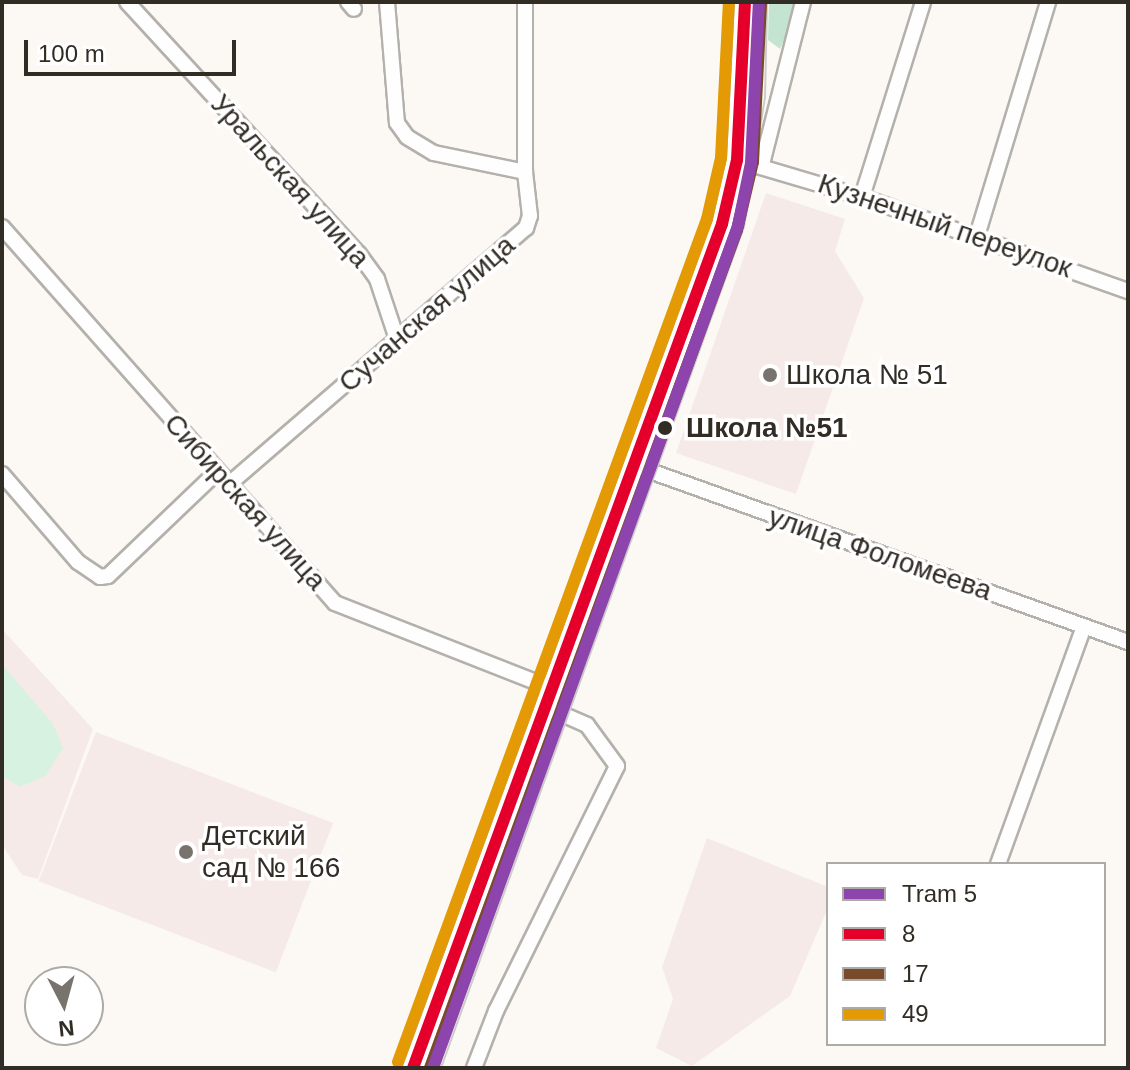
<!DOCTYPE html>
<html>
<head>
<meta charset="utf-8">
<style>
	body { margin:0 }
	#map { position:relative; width:1130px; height:1070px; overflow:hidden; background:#fcf9f5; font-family:Helvetica,sans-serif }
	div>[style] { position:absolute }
	.education>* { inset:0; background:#f5eae7; transform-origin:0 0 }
	.green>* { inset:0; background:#d8f2e2 }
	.forest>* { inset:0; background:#c2e4d0 }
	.roads { filter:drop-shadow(2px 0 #b4b1ac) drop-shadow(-2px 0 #b4b1ac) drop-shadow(0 2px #b4b1ac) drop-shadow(0 -2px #b4b1ac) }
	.street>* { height:14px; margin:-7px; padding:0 7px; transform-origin:7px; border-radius:7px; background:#fffefe }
	.secondary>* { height:20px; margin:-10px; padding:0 10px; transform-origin:10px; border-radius:10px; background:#fffefe }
	.tram>* { height:2px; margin:-1px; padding:0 1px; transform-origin:1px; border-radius:1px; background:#ccccca }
	.bus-1>* { height:12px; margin:-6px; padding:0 6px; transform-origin:6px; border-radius:6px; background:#e4002b }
	.bus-2>* { height:12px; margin:-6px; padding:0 6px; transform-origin:6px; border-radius:6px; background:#7a4b2a }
	.bus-3>* { height:12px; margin:-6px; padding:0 6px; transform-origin:6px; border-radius:6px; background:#e39a04 }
	.tram-1>* { height:12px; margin:-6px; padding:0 6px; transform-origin:6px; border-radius:6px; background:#8e44ad }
	.dots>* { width:22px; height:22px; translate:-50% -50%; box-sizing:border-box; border:4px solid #fff; border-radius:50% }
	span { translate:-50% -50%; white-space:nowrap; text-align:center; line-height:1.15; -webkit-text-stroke:7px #fff; paint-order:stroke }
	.street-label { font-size:28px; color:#312c24 }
	.poi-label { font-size:28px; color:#312c24 }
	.left { translate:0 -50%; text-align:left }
	.stop-label { font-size:28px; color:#312c24; font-weight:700 }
	.frame { position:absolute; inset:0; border:4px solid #312c24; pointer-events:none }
	.legend { position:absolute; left:826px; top:862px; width:280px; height:184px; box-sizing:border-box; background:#fff; border:2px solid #adaba7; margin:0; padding:10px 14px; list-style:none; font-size:24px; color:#312c24 }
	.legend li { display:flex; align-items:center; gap:16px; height:40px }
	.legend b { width:40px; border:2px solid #adaba7 }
	.north { position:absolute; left:24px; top:966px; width:80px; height:80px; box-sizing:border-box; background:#fff; border:2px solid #adaba7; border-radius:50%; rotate:174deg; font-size:22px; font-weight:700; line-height:32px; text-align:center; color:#312c24 }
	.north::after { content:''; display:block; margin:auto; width:28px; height:36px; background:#78746d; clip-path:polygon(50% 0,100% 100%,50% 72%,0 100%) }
	.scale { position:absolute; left:24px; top:40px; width:212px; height:36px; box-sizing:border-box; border:4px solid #312c24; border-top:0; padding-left:10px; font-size:24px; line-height:28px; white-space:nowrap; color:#312c24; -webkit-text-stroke:6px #fff; paint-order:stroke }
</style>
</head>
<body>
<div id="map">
	<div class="education">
		<i style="clip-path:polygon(766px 193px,845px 219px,835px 251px,864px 298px,796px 494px,676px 453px)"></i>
		<i style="clip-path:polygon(2px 629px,93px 729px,38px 879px,22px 875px,2px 845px)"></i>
		<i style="left:96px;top:732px;width:254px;height:160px;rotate:21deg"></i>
		<i style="clip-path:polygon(707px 838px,828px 887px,828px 908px,790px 996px,692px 1066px,656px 1048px,673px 999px,662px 967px)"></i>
	</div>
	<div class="green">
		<i style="clip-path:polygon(2px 664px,53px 724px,63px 748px,46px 775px,20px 787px,2px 776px)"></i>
	</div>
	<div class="forest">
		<i style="clip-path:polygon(769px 2px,800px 2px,780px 49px,768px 40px)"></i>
	</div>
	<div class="roads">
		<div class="street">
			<i style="left:127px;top:2px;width:343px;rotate:47.4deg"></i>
			<i style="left:359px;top:254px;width:31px;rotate:54deg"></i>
			<i style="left:377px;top:279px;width:63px;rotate:71.6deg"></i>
			<i style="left:348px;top:2px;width:9px;rotate:49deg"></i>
			<i style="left:387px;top:2px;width:121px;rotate:85.3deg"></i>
			<i style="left:397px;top:123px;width:17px;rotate:54deg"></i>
			<i style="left:407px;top:137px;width:31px;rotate:31deg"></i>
			<i style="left:434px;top:153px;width:93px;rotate:11.8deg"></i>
			<i style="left:737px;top:160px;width:130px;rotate:16.5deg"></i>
			<i style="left:862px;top:197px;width:282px;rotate:19.5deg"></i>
			<i style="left:762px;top:164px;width:167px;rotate:-75.8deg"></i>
			<i style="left:862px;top:197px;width:204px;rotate:-72.6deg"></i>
			<i style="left:2px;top:227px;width:502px;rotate:48.47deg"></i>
			<i style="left:335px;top:603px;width:232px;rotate:21.5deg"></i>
			<i style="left:977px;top:236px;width:245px;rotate:-73.1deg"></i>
			<i style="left:633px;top:465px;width:526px;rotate:19.68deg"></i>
			<i style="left:2px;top:474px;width:116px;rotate:49.2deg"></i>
			<i style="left:78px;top:562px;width:27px;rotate:34deg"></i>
			<i style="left:100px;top:577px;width:8px;rotate:-7deg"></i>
			<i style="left:108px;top:576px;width:151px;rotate:-43.7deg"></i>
			<i style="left:228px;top:485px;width:394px;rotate:-40.8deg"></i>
			<i style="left:526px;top:228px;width:13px;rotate:-72deg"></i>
			<i style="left:530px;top:216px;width:44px;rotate:-96.5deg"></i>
			<i style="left:525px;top:172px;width:170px;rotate:-90deg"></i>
			<i style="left:998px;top:864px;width:252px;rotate:-70.1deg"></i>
			<i style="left:474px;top:1068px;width:61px;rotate:-68.9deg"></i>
			<i style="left:496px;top:1011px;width:273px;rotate:-63.7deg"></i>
			<i style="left:617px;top:766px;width:51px;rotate:-126.2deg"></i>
			<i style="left:587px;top:725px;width:47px;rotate:-156.2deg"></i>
		</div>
		<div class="secondary">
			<i style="left:413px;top:1068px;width:899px;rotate:-69.89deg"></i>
			<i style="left:722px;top:224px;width:66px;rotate:-76.8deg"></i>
			<i style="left:737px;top:160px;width:158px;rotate:-87.1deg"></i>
		</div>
	</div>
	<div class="tram">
		<i style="left:441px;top:1068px;width:894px;rotate:-70.19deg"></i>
		<i style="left:744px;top:227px;width:131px;rotate:-80.8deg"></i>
		<i style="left:765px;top:98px;width:96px;rotate:-88.8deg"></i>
	</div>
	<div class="bus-1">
		<i style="left:413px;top:1068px;width:899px;rotate:-69.89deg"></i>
		<i style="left:722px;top:224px;width:66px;rotate:-76.8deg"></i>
		<i style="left:737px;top:160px;width:158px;rotate:-87.1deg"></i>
	</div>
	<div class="bus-2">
		<i style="left:430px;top:1068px;width:892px;rotate:-69.88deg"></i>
		<i style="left:737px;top:230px;width:70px;rotate:-76.8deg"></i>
		<i style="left:753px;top:162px;width:159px;rotate:-87.1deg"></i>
	</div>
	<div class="bus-3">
		<i style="left:398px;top:1062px;width:898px;rotate:-69.87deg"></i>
		<i style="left:707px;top:219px;width:63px;rotate:-77.1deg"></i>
		<i style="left:721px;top:158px;width:156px;rotate:-87.1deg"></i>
	</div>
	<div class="tram-1">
		<i style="left:433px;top:1068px;width:896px;rotate:-70.09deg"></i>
		<i style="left:738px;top:226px;width:64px;rotate:-78.3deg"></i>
		<i style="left:751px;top:163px;width:161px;rotate:-87.2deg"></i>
	</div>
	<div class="dots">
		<i style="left:770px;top:375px;background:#78746d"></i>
		<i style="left:665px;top:428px;background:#312c24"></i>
		<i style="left:186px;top:852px;background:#78746d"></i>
	</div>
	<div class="street-label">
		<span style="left:290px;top:181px;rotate:48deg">Уральская улица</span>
		<span style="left:945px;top:226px;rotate:19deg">Кузнечный переулок</span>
		<span style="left:427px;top:314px;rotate:-41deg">Сучанская улица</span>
		<span style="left:245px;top:502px;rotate:48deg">Сибирская улица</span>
		<span style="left:880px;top:554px;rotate:19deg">улица Фоломеева</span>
	</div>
	<div class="poi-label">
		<span class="left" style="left:786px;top:375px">Школа № 51</span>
		<span class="left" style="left:202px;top:852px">Детский<br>сад № 166</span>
	</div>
	<div class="stop-label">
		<span class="left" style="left:686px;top:428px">Школа №51</span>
	</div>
	<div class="frame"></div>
	<ul class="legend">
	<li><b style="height:10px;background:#8e44ad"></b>Tram 5</li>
	<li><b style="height:10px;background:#e4002b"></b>8</li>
	<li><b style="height:10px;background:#7a4b2a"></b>17</li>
	<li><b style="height:10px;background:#e39a04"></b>49</li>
	</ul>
	<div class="north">N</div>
	<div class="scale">100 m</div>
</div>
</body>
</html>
